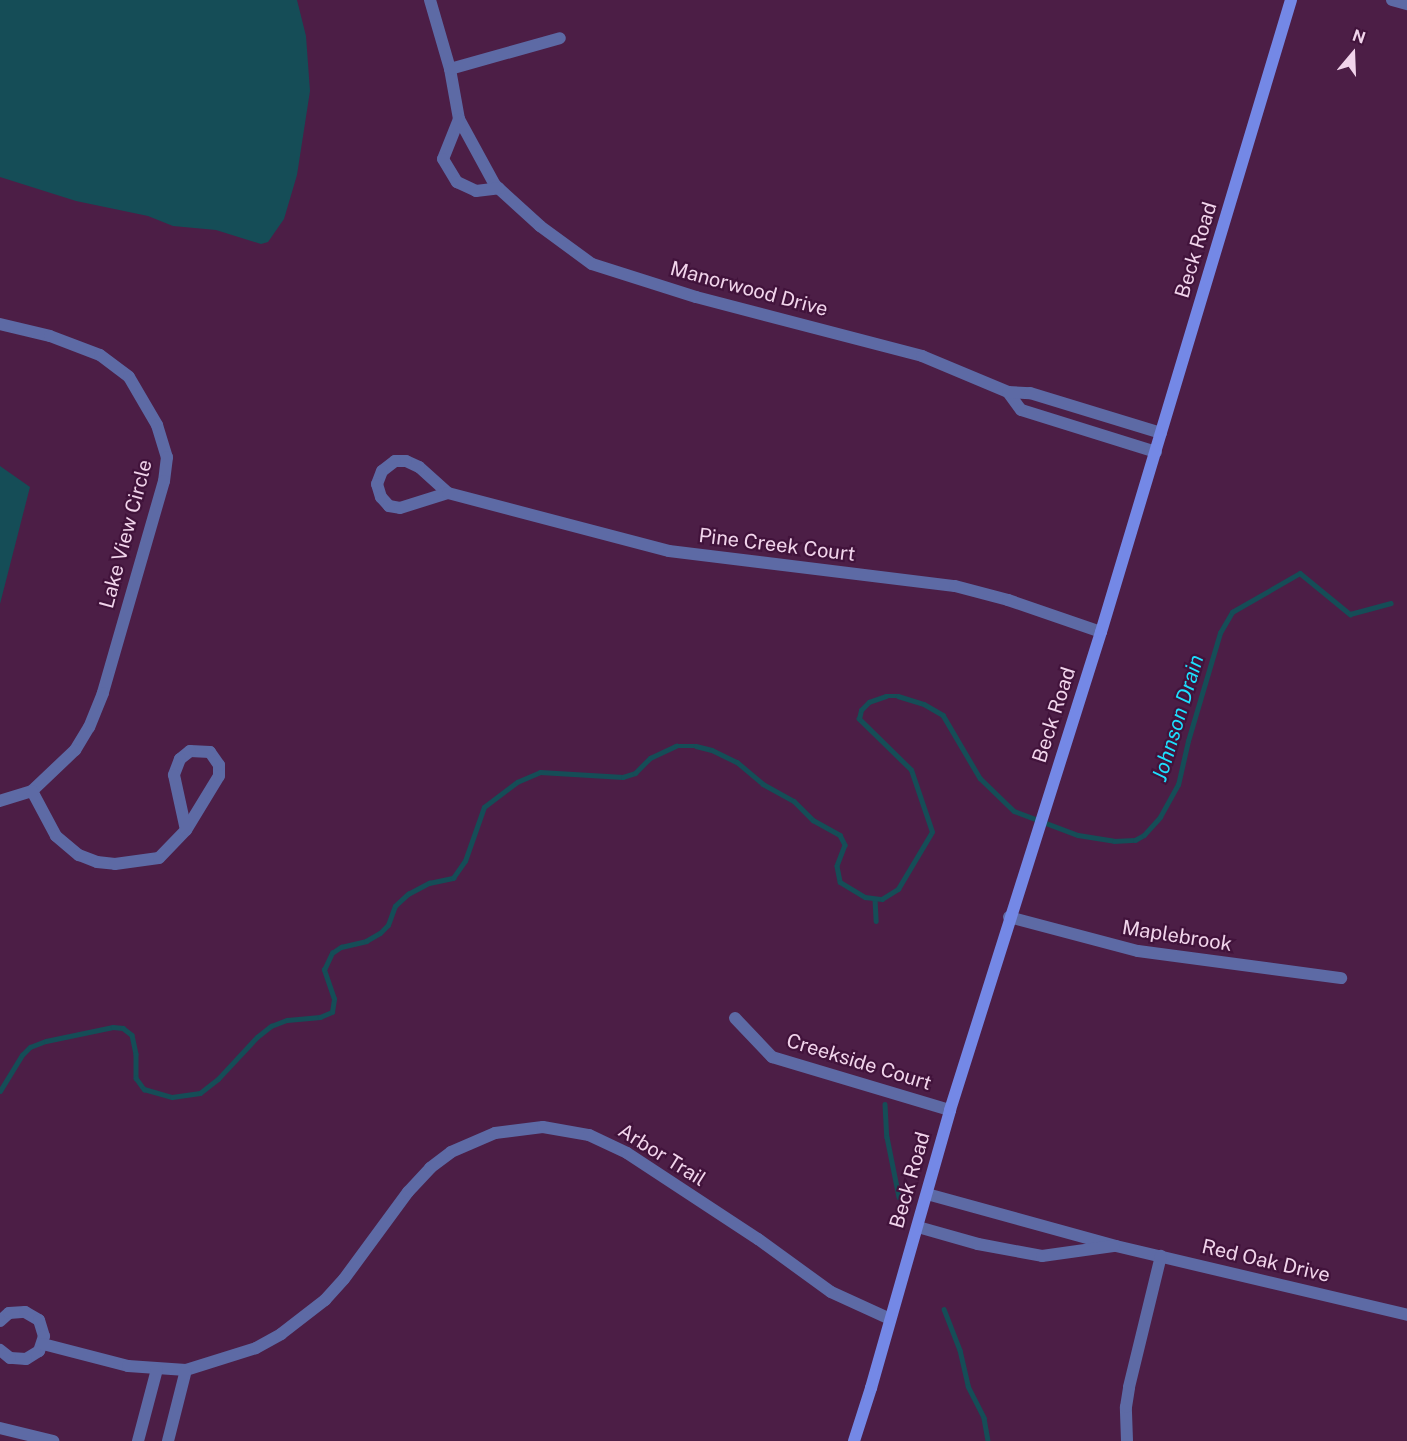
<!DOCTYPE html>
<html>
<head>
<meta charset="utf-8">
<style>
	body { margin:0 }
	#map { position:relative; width:1407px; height:1441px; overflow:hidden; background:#4c1e46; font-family:"Public Sans",sans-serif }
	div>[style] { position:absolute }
	.water>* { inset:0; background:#154d57 }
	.stream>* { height:4.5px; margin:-2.25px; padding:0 2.25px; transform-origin:2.25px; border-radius:2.25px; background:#154d57 }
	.minor>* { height:12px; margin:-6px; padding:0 6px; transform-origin:6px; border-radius:6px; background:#5d6aa5 }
	.tertiary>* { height:12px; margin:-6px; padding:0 6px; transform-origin:6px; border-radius:6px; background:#5d6aa5 }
	.secondary>* { height:12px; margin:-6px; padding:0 6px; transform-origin:6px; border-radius:6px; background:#7488e6 }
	span { translate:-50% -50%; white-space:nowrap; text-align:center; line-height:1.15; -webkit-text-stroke:4.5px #41133b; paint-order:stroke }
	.street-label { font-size:20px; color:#f1d4eb }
	.water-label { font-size:21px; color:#1ddffe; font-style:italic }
	.north { position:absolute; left:1323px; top:24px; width:60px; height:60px; -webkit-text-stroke:4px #41133b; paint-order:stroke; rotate:19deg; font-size:16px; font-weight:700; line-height:24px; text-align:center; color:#f1d4eb }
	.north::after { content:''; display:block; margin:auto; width:21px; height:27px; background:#f1d4eb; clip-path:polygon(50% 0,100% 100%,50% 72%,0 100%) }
</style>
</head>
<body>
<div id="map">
	<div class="water">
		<i style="clip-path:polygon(0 0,297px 0,306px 36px,310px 91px,297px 175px,284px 219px,268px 242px,261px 244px,216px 230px,173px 226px,148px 216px,76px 201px,0 177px)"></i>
		<i style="clip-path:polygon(0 466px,30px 487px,0 604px)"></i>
	</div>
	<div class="stream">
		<i style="left:875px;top:899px;width:22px;rotate:87deg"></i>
		<i style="left:0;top:1091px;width:42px;rotate:-58.6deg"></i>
		<i style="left:22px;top:1055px;width:11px;rotate:-45deg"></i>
		<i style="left:30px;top:1047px;width:17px;rotate:-21deg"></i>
		<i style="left:46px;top:1041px;width:68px;rotate:-11.8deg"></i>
		<i style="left:113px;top:1027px;width:10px;rotate:6deg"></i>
		<i style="left:123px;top:1028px;width:11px;rotate:38deg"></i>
		<i style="left:132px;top:1035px;width:19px;rotate:78deg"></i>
		<i style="left:136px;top:1054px;width:24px;rotate:90deg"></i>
		<i style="left:136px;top:1078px;width:14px;rotate:54deg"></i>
		<i style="left:144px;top:1089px;width:29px;rotate:16deg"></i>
		<i style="left:172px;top:1097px;width:28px;rotate:-8deg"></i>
		<i style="left:200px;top:1093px;width:23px;rotate:-38deg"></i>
		<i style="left:218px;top:1079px;width:57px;rotate:-47.1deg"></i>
		<i style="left:257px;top:1037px;width:18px;rotate:-38deg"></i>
		<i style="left:271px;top:1026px;width:17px;rotate:-21deg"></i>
		<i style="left:287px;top:1020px;width:33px;rotate:-5deg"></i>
		<i style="left:320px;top:1017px;width:13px;rotate:-23deg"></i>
		<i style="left:332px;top:1012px;width:13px;rotate:-81deg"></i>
		<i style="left:334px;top:999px;width:31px;rotate:-109deg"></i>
		<i style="left:324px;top:970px;width:19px;rotate:-65deg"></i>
		<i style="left:332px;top:953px;width:11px;rotate:-34deg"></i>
		<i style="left:341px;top:947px;width:26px;rotate:-13deg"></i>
		<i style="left:366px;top:941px;width:16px;rotate:-30deg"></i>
		<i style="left:380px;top:933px;width:11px;rotate:-45deg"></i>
		<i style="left:388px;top:925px;width:20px;rotate:-70deg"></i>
		<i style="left:395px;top:906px;width:18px;rotate:-43deg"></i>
		<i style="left:408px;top:894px;width:24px;rotate:-28deg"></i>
		<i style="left:429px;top:883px;width:25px;rotate:-12deg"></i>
		<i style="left:453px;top:878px;width:21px;rotate:-55deg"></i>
		<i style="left:465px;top:861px;width:57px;rotate:-70.6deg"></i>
		<i style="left:484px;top:807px;width:41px;rotate:-37.1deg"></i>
		<i style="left:517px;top:782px;width:25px;rotate:-23deg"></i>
		<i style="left:540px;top:772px;width:83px;rotate:3.4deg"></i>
		<i style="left:623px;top:777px;width:13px;rotate:-18deg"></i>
		<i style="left:635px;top:773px;width:21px;rotate:-45deg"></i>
		<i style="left:650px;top:758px;width:29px;rotate:-25deg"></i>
		<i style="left:676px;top:746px;width:20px"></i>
		<i style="left:696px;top:746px;width:16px;rotate:14deg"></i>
		<i style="left:712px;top:750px;width:28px;rotate:26deg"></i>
		<i style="left:737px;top:762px;width:34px;rotate:40deg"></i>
		<i style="left:763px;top:784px;width:35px;rotate:29deg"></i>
		<i style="left:794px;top:801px;width:27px;rotate:45deg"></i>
		<i style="left:813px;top:820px;width:31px;rotate:29deg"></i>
		<i style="left:840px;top:835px;width:11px;rotate:63deg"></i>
		<i style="left:845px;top:845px;width:22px;rotate:111deg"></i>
		<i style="left:837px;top:866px;width:16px;rotate:79deg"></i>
		<i style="left:840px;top:882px;width:29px;rotate:31deg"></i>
		<i style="left:865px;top:897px;width:17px;rotate:7deg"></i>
		<i style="left:882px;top:899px;width:19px;rotate:-32deg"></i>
		<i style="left:898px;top:889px;width:66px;rotate:-59.2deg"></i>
		<i style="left:932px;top:832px;width:65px;rotate:-108.7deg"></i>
		<i style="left:911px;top:770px;width:73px;rotate:-135.6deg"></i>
		<i style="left:859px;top:719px;width:9px;rotate:-77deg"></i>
		<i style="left:861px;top:710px;width:11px;rotate:-45deg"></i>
		<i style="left:869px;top:702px;width:18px;rotate:-19deg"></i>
		<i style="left:886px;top:696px;width:12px"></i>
		<i style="left:898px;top:696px;width:27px;rotate:17deg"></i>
		<i style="left:924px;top:704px;width:22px;rotate:30deg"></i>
		<i style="left:943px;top:715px;width:73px;rotate:59.6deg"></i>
		<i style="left:980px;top:778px;width:47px;rotate:44.1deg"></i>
		<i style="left:1014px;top:811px;width:68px;rotate:20.6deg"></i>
		<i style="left:1078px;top:835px;width:36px;rotate:9deg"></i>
		<i style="left:1114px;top:841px;width:21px;rotate:-3deg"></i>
		<i style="left:1135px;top:840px;width:10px;rotate:-29deg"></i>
		<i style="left:1144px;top:835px;width:24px;rotate:-48deg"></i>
		<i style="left:1160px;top:817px;width:37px;rotate:-61deg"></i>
		<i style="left:1178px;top:785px;width:45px;rotate:-77.2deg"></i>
		<i style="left:1188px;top:741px;width:113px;rotate:-73.5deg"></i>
		<i style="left:1220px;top:633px;width:24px;rotate:-60deg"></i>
		<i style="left:1232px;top:612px;width:78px;rotate:-29.8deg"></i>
		<i style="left:1300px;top:573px;width:65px;rotate:39.4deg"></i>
		<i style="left:1350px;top:614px;width:42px;rotate:-15deg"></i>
		<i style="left:885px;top:1104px;width:33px;rotate:87deg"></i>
		<i style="left:887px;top:1137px;width:61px;rotate:78.7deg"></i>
		<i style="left:944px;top:1309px;width:44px;rotate:68.7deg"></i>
		<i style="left:960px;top:1350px;width:37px;rotate:77deg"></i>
		<i style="left:968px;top:1386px;width:36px;rotate:63deg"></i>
		<i style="left:984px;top:1418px;width:23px;rotate:80deg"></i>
	</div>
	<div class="minor">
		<i style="left:430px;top:0;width:72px;rotate:73.8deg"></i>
		<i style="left:450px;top:69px;width:51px;rotate:79.8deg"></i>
		<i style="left:459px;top:119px;width:75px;rotate:61.4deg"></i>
		<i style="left:495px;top:185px;width:61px;rotate:42.3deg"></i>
		<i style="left:540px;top:226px;width:64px;rotate:36.2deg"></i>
		<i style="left:592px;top:264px;width:109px;rotate:17.6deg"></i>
		<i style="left:696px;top:297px;width:234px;rotate:14.6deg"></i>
		<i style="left:922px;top:356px;width:93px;rotate:22.7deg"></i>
		<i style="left:1392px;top:0;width:16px;rotate:15deg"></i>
		<i style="left:450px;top:69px;width:114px;rotate:-15.7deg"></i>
		<i style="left:459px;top:119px;width:43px;rotate:111.8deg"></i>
		<i style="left:443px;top:159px;width:27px;rotate:59deg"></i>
		<i style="left:457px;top:182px;width:21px;rotate:25deg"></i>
		<i style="left:476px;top:191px;width:23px;rotate:-7deg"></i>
		<i style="left:0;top:324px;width:51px;rotate:13.5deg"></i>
		<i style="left:50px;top:336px;width:53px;rotate:20.8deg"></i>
		<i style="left:100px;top:355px;width:36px;rotate:37deg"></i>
		<i style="left:129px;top:377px;width:56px;rotate:59.7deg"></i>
		<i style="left:157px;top:425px;width:34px;rotate:73deg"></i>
		<i style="left:167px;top:457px;width:24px;rotate:97deg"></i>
		<i style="left:164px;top:481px;width:221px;rotate:106.1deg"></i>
		<i style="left:103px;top:693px;width:37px;rotate:112deg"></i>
		<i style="left:89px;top:727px;width:27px;rotate:121deg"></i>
		<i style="left:75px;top:750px;width:59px;rotate:136.4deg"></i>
		<i style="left:32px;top:791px;width:34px;rotate:163deg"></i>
		<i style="left:1156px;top:452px;width:141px;rotate:-162.7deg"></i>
		<i style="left:1021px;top:410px;width:22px;rotate:-126deg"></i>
		<i style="left:1008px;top:392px;width:22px;rotate:3deg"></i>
		<i style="left:1030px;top:393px;width:137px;rotate:17deg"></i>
		<i style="left:448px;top:493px;width:39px;rotate:-138deg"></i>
		<i style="left:419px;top:467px;width:14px;rotate:-155deg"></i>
		<i style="left:406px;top:461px;width:11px;rotate:180deg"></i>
		<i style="left:395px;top:461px;width:16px;rotate:142deg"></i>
		<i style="left:382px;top:471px;width:14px;rotate:111deg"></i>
		<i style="left:377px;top:484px;width:14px;rotate:73deg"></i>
		<i style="left:381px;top:497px;width:12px;rotate:48deg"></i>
		<i style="left:389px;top:506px;width:11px;rotate:10deg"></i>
		<i style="left:400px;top:508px;width:50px;rotate:-17.4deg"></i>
		<i style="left:448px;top:493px;width:228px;rotate:14.7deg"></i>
		<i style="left:669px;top:551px;width:288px;rotate:7deg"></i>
		<i style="left:955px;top:586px;width:55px;rotate:14.8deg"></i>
		<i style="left:1008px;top:600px;width:98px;rotate:19deg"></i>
		<i style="left:32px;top:791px;width:51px;rotate:61.9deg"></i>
		<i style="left:56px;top:836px;width:30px;rotate:40deg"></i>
		<i style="left:79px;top:855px;width:19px;rotate:21deg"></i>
		<i style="left:97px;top:862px;width:18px;rotate:6deg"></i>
		<i style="left:115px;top:864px;width:44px;rotate:-7.8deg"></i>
		<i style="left:159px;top:858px;width:39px;rotate:-46deg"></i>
		<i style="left:186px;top:830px;width:63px;rotate:-58.6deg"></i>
		<i style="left:219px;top:776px;width:11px;rotate:-90deg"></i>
		<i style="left:219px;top:765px;width:16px;rotate:-125deg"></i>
		<i style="left:210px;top:752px;width:20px;rotate:-177deg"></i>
		<i style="left:190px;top:751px;width:13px;rotate:141deg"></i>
		<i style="left:180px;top:759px;width:17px;rotate:111deg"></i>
		<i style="left:174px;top:775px;width:56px;rotate:77.7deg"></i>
		<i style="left:1009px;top:917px;width:133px;rotate:14.8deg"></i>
		<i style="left:1138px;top:951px;width:205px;rotate:7.6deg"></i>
		<i style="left:735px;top:1018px;width:54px;rotate:46.5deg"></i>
		<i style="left:772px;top:1057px;width:186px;rotate:16.6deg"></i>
		<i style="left:927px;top:1194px;width:196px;rotate:15.4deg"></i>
		<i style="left:1116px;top:1246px;width:299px;rotate:13.3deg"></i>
		<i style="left:918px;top:1227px;width:62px;rotate:15.8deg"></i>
		<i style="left:978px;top:1244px;width:65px;rotate:10.6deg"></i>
		<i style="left:1042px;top:1256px;width:72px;rotate:-8deg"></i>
		<i style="left:0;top:1321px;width:12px;rotate:-42deg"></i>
		<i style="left:9px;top:1313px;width:16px;rotate:-4deg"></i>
		<i style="left:25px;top:1312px;width:16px;rotate:30deg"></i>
		<i style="left:39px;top:1320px;width:17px;rotate:73deg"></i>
		<i style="left:44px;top:1336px;width:16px;rotate:108deg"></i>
		<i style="left:39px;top:1351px;width:15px;rotate:148deg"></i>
		<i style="left:26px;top:1359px;width:16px;rotate:-176deg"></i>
		<i style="left:10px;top:1358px;width:13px;rotate:-141deg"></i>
		<i style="left:43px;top:1344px;width:88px;rotate:14.5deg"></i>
		<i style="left:128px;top:1366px;width:58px;rotate:3.9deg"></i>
		<i style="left:186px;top:1370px;width:73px;rotate:-17.4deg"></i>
		<i style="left:256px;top:1348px;width:29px;rotate:-29deg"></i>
		<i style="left:281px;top:1334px;width:56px;rotate:-37.7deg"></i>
		<i style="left:325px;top:1300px;width:28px;rotate:-48deg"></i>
		<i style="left:344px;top:1279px;width:108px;rotate:-53.7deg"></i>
		<i style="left:408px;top:1192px;width:33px;rotate:-47deg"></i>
		<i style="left:430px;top:1168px;width:26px;rotate:-37deg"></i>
		<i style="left:451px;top:1152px;width:48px;rotate:-23.4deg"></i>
		<i style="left:495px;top:1133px;width:48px;rotate:-7.1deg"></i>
		<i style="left:543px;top:1127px;width:47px;rotate:9.9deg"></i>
		<i style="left:589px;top:1135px;width:42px;rotate:25.3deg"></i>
		<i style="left:627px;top:1153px;width:157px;rotate:33.3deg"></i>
		<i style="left:758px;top:1239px;width:90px;rotate:36deg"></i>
		<i style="left:831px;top:1292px;width:65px;rotate:24.6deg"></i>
		<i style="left:138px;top:1441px;width:74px;rotate:-75.2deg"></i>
		<i style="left:168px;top:1441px;width:73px;rotate:-75.8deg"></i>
		<i style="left:1127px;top:1441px;width:34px;rotate:-92deg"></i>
		<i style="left:1126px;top:1407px;width:20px;rotate:-81deg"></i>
		<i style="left:1129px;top:1387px;width:135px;rotate:-76.3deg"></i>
	</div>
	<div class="tertiary">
		<i style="left:0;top:1428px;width:55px;rotate:13.8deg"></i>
	</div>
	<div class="secondary">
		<i style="left:854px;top:1441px;width:56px;rotate:-72.2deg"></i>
		<i style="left:871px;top:1388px;width:289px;rotate:-74.1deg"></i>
		<i style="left:950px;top:1110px;width:501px;rotate:-72.47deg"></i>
		<i style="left:1101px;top:632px;width:660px;rotate:-73.27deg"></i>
	</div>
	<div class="street-label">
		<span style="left:1196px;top:250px;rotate:-73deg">Beck Road</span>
		<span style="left:749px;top:289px;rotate:15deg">Manorwood Drive</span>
		<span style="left:126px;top:534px;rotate:-75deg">Lake View Circle</span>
		<span style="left:777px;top:545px;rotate:7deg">Pine Creek Court</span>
		<span style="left:1054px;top:715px;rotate:-72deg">Beck Road</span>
		<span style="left:1177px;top:936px;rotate:9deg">Maplebrook</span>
		<span style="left:859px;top:1062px;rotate:17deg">Creekside Court</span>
		<span style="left:662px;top:1155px;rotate:32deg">Arbor Trail</span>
		<span style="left:910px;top:1180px;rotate:-74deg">Beck Road</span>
		<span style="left:1266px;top:1261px;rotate:13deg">Red Oak Drive</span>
	</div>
	<div class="water-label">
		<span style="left:1178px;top:718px;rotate:-73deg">Johnson Drain</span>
	</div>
	<div class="north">N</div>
</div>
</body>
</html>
